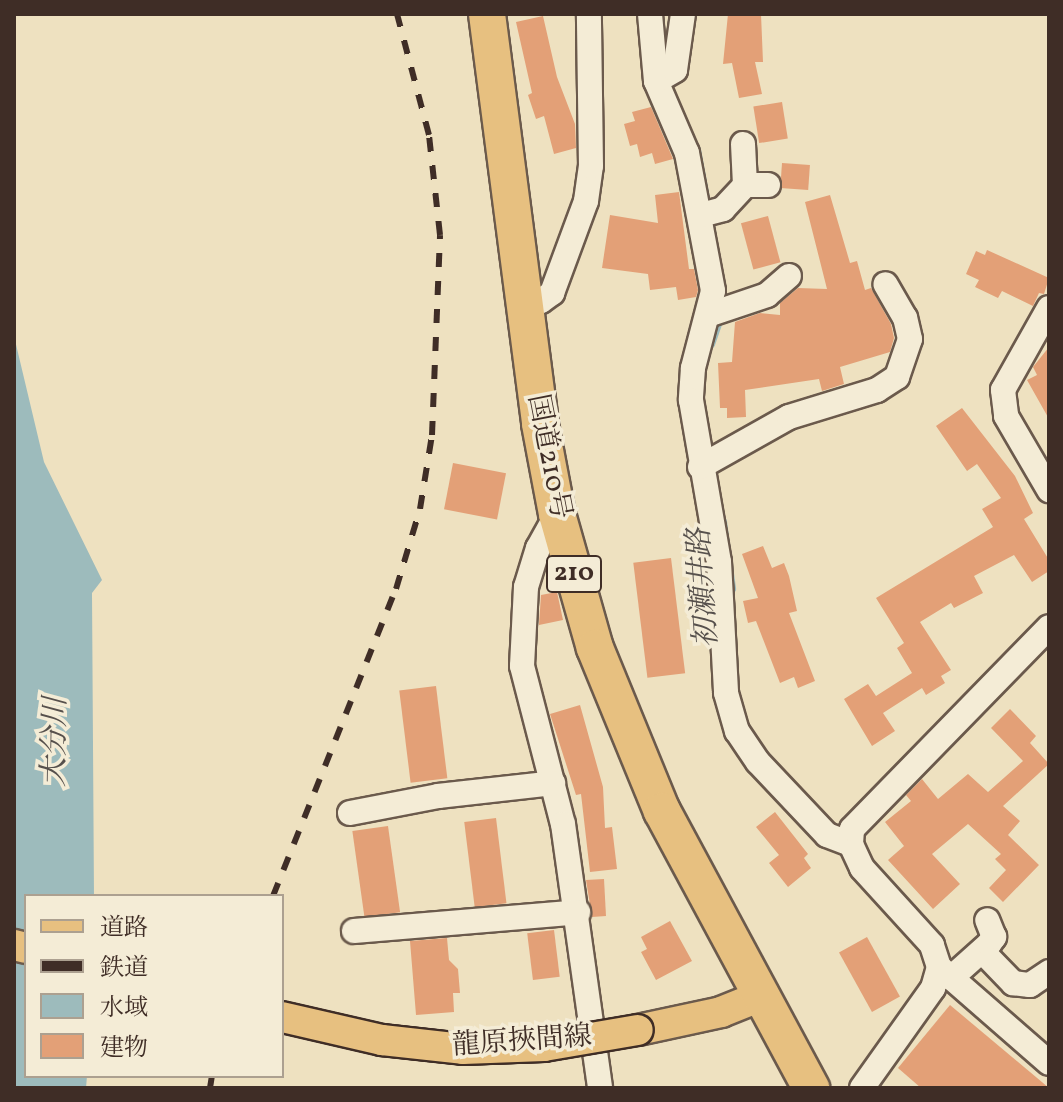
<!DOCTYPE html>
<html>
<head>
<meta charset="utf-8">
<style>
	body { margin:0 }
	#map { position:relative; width:1063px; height:1102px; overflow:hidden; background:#eee1c0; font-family:Vollkorn,"Noto Serif JP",serif }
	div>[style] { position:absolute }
	.water>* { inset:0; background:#9dbbbc }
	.stream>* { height:7px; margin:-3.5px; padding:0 3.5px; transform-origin:3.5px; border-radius:3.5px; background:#9dbbbc }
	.building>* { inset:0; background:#e3a077; transform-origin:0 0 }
	.roads { filter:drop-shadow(2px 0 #6b5a4c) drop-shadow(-2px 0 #6b5a4c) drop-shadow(0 2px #6b5a4c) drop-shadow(0 -2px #6b5a4c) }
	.minor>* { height:24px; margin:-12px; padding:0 12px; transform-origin:12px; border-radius:12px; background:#f4ecd6 }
	.major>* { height:30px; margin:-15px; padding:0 15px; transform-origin:15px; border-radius:15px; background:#e7c080 }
	.highway>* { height:36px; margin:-18px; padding:0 18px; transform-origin:18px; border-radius:18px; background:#e7c080 }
	.rail>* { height:6px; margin-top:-3px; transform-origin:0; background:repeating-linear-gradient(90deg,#3f2d26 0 14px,transparent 0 28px) }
	.bridges { filter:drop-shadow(2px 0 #3f2d26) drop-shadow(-2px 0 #3f2d26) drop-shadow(0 2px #3f2d26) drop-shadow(0 -2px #3f2d26) }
	.major-bridge>* { height:30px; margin:-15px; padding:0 15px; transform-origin:15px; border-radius:15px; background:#e7c080 }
	span { translate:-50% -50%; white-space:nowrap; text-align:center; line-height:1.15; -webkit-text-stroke:7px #f4ecd6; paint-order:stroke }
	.shield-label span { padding:2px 6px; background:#f4ecd6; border:2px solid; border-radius:6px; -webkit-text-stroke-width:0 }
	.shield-label { font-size:26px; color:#3f2d26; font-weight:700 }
	.street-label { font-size:28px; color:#3f2d26 }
	.water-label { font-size:30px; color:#56504c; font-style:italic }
	.frame { position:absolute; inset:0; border:16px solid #3f2d26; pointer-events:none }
	.legend { position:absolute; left:24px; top:894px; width:260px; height:184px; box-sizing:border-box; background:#f4ecd6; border:2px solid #aca090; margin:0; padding:10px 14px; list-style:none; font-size:24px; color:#3f2d26 }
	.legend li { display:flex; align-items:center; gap:16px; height:40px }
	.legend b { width:40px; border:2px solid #aca090 }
</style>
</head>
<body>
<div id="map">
	<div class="water">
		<i style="clip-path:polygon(14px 336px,44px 462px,102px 580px,92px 593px,94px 896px,26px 896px,26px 1076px,87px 1076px,86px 1088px,14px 1088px)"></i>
	</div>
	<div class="stream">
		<i style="left:697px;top:149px;width:87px;rotate:79.5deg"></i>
		<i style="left:711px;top:344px;width:28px;rotate:-71deg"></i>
		<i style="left:723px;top:521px;width:68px;rotate:82.3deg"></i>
	</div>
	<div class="building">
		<i style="clip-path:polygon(728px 14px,761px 14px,763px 62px,755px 62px,762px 94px,739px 98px,732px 63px,723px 64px)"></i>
		<i style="clip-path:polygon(543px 16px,557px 77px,575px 124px,576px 148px,554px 154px,544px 116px,536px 119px,528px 95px,532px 93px,516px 22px)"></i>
		<i style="left:782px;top:102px;width:37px;height:29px;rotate:81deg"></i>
		<i style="clip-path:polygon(651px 107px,673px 159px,655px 164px,652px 153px,640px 157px,637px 144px,630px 146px,624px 124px,635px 121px,632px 112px)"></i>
		<i style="left:782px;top:163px;width:28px;height:25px;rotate:4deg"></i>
		<i style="clip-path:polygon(679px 192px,689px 269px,694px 269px,698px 290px,696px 297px,678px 300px,676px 287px,650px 290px,648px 274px,602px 268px,610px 215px,658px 223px,655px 195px)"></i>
		<i style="clip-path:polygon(830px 195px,850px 263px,857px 261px,865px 290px,871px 288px,891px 324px,894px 338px,890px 352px,840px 367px,844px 384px,822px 391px,819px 379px,745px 390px,746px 417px,727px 418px,727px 408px,720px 408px,718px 363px,732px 362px,735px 322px,760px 313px,780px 315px,780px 303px,798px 288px,827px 289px,805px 202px)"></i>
		<i style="left:768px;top:216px;width:48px;height:28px;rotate:75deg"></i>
		<i style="clip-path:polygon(987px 250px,1049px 278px,1044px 294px,1039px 293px,1033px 306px,1002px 291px,998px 298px,975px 287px,979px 280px,966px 274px,976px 251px,985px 255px)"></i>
		<i style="clip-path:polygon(1049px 347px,1049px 419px,1027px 380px,1037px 375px,1033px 367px)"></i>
		<i style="clip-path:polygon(962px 408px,1015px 476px,1033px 513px,1024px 519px,1049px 560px,1049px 571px,1032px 582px,1014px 555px,974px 576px,983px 593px,954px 608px,951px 603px,920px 622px,951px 670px,941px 676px,945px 683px,926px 695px,922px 688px,883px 713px,895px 731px,872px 746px,844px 699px,868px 684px,876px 696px,912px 673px,897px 648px,904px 643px,876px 598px,993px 527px,982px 509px,1001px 498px,977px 464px,967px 471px,936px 426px)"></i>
		<i style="left:453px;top:463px;width:54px;height:47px;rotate:11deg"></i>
		<i style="clip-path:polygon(763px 546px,772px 568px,784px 563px,789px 576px,797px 611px,789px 613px,815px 681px,798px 688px,794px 677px,780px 683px,756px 621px,748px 623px,743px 601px,758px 598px,742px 554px)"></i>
		<i style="left:671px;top:558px;width:116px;height:38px;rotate:83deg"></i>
		<i style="clip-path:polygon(557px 592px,563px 620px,539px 625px,541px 595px)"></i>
		<i style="left:436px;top:686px;width:93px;height:37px;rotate:83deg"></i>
		<i style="clip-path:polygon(580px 705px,603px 787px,605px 828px,612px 827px,617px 869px,590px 872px,581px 794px,576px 795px,550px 714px)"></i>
		<i style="clip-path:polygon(1010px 709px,1036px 736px,1030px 743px,1049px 764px,1003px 806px,1020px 821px,1008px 835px,1039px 865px,1003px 902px,989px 888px,1006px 870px,995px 859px,1001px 854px,968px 824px,932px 854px,960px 884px,933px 909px,888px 860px,904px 846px,885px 822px,911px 801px,906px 795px,922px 779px,938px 799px,968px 774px,988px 792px,1023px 761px,991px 728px)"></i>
		<i style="clip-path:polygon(775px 812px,808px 854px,804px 858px,811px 868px,788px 887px,769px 863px,779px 855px,756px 827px)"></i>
		<i style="left:496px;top:818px;width:86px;height:32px;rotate:83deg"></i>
		<i style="left:388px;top:826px;width:87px;height:36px;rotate:82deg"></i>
		<i style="clip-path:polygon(604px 879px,606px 916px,592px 917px,586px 880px)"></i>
		<i style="clip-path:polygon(670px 921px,692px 961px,656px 980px,641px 952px,647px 949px,641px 937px)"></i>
		<i style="left:554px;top:930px;width:47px;height:27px;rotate:83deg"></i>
		<i style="left:867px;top:937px;width:68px;height:32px;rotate:61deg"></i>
		<i style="clip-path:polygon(447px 938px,449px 960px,458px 969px,460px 993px,453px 993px,454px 1012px,416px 1015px,410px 941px)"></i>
		<i style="clip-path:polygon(950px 1005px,1049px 1088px,921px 1088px,898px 1068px)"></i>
	</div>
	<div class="roads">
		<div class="minor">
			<i style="left:650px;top:14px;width:67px;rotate:84.9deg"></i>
			<i style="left:656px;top:81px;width:78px;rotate:66.7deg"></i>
			<i style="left:687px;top:153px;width:140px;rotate:79.3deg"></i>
			<i style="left:713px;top:291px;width:80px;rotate:104.6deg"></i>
			<i style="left:693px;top:368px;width:32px;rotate:94deg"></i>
			<i style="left:691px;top:400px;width:164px;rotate:80.2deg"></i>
			<i style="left:719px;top:562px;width:131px;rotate:86.9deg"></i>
			<i style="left:726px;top:693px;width:40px;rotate:74deg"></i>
			<i style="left:737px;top:731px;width:37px;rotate:56deg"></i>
			<i style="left:758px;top:762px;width:100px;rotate:46.6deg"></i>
			<i style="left:827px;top:835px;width:26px;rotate:21deg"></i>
			<i style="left:656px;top:81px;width:22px;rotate:-30deg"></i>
			<i style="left:675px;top:70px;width:57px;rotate:-81.9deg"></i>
			<i style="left:743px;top:144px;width:41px;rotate:87.2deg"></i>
			<i style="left:701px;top:215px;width:23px;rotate:-15deg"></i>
			<i style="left:723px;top:209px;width:33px;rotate:-47deg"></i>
			<i style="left:745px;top:185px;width:23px"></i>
			<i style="left:522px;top:303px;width:19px;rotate:-6deg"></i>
			<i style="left:541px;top:301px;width:14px;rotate:-36deg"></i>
			<i style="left:552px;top:293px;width:98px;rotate:-69.7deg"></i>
			<i style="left:586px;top:201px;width:35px;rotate:-82deg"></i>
			<i style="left:591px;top:166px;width:152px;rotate:-90.8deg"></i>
			<i style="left:1049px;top:308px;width:94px;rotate:119.3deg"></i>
			<i style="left:1003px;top:390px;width:26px;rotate:83deg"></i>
			<i style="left:1006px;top:416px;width:86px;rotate:59.8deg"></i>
			<i style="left:711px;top:314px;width:59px;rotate:-18.7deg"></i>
			<i style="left:767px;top:295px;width:29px;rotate:-41deg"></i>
			<i style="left:700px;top:467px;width:102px;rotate:-29.3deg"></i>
			<i style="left:789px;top:417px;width:92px;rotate:-17.1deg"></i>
			<i style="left:877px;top:390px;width:24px;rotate:-33deg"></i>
			<i style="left:897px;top:377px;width:40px;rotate:-71.1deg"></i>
			<i style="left:910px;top:339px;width:22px;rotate:-103deg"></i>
			<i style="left:905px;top:318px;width:39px;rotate:-120deg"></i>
			<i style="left:557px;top:514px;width:39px;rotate:119deg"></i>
			<i style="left:538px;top:548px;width:41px;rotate:107.1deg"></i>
			<i style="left:526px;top:587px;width:79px;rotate:92.9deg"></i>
			<i style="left:522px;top:666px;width:163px;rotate:75.5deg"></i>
			<i style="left:563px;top:824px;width:267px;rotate:82deg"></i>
			<i style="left:350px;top:813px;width:90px;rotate:-10.9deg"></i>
			<i style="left:438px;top:796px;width:116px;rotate:-6.4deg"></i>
			<i style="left:354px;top:931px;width:225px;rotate:-4.8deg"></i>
			<i style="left:982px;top:951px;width:45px;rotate:45.9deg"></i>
			<i style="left:1013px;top:983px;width:17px;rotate:7deg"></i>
			<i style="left:1030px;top:985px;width:23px;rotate:-34deg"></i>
			<i style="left:939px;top:967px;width:146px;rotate:41.1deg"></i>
			<i style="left:951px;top:978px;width:51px;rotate:-41.8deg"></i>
			<i style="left:989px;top:944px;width:9px;rotate:-54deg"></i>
			<i style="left:994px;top:937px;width:18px;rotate:-112deg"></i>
			<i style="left:862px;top:1088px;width:123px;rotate:-54.6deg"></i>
			<i style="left:933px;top:988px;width:22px;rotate:-74deg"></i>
			<i style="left:939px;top:967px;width:23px;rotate:-108deg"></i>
			<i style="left:932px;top:945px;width:104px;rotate:-132.3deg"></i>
			<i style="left:862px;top:868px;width:26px;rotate:-115deg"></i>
			<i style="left:851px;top:844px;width:15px;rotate:-86deg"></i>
			<i style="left:852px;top:829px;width:282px;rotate:-45.7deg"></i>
		</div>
		<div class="major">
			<i style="left:14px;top:945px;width:12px;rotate:14deg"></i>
			<i style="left:638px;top:1030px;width:85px;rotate:-12.2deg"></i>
			<i style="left:721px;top:1012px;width:43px;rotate:-21.8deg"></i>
		</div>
		<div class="highway">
			<i style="left:487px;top:14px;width:413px;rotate:82.6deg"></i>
			<i style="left:540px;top:424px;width:92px;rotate:79.3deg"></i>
			<i style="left:557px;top:514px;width:139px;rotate:74.2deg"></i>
			<i style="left:595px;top:648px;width:176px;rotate:67.7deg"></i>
			<i style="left:662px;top:811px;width:315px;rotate:61.7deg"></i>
		</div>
	</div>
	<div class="rail">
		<i style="left:273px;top:896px;width:331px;rotate:-68.2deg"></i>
		<i style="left:396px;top:589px;width:84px;rotate:-73.3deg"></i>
		<i style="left:420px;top:509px;width:75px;rotate:-80.8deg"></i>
		<i style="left:432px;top:435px;width:200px;rotate:-87.7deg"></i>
		<i style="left:440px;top:235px;width:101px;rotate:-96.3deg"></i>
		<i style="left:429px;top:135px;width:125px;rotate:-104.8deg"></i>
		<i style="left:210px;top:1088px;width:12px;rotate:-81deg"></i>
	</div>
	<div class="bridges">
		<div class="major-bridge">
			<i style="left:282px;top:1017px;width:103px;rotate:13deg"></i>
			<i style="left:382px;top:1040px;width:81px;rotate:6.3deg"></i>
			<i style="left:463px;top:1049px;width:81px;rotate:-2.1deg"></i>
			<i style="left:544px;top:1046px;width:95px;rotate:-9.7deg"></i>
		</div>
	</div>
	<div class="shield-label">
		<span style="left:574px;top:574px">210</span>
	</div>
	<div class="street-label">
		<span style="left:548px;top:457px;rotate:79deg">国道210号</span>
		<span style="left:522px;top:1042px;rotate:-4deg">龍原挾間線</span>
	</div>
	<div class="water-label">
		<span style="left:704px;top:588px;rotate:-94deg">初瀬井路</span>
		<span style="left:56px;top:742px;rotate:-89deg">大分川</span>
	</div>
	<div class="frame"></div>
	<ul class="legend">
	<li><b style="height:10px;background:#e7c080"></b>道路</li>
	<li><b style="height:10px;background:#3f2d26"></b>鉄道</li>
	<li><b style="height:22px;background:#9dbbbc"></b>水域</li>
	<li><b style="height:22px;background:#e3a077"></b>建物</li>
	</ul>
</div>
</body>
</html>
